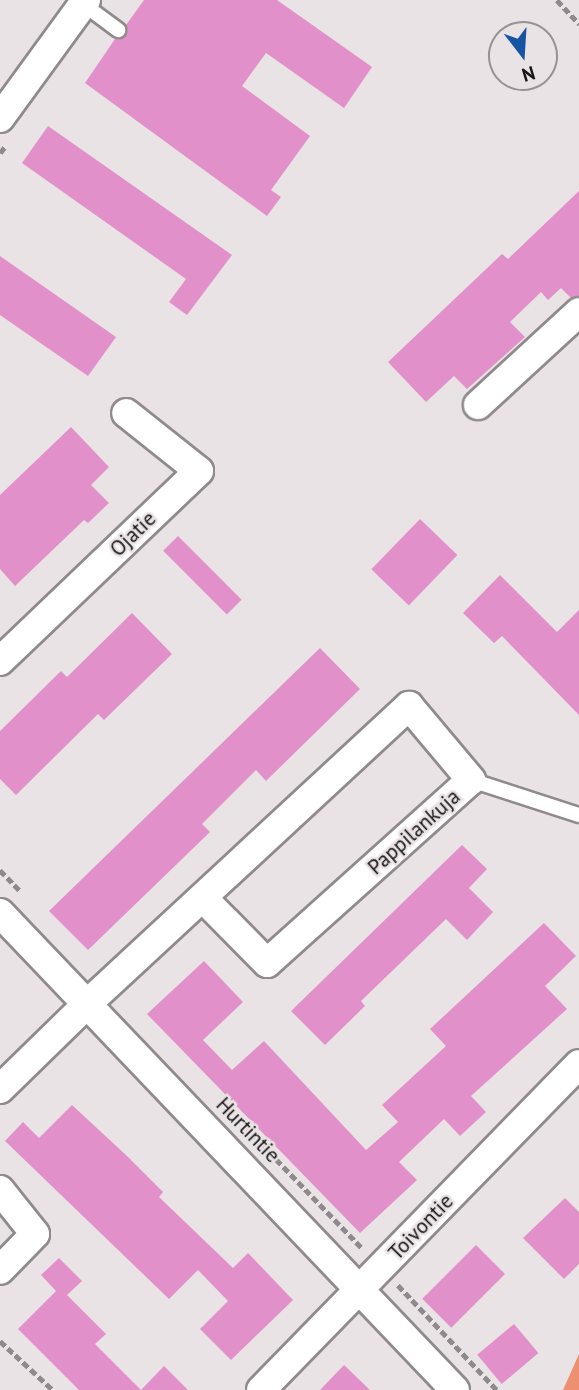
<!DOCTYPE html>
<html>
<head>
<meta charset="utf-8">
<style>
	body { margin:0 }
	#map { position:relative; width:579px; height:1390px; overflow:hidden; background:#eae3e5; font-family:"PT Sans",sans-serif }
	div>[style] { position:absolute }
	.forest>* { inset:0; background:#ed906f }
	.building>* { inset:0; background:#e290c9; transform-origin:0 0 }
	.path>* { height:4.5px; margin-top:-2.25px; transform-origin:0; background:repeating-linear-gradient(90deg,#8e898b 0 7px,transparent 0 10.5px) }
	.roads { filter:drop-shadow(2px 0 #908a8b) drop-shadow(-2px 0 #908a8b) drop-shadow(0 2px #908a8b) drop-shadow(0 -2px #908a8b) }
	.service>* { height:14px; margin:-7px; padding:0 7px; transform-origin:7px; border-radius:7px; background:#fff }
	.minor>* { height:28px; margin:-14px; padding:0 14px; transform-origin:14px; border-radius:14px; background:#fff }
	span { translate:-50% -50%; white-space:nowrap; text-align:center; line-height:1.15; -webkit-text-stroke:5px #eae3e5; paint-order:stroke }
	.street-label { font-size:21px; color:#171516 }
	.north { position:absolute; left:488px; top:21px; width:70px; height:70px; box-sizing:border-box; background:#eae3e5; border:2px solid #969192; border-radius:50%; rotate:163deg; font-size:19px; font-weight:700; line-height:28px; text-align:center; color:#171516 }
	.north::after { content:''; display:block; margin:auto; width:24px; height:32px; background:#1754a4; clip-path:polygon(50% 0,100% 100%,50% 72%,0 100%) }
</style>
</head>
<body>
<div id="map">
	<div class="forest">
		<i style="clip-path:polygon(579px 1354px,579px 1390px,563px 1390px)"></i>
	</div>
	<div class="building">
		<i style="clip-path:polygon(144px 0,277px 0,372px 67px,344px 108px,266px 53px,242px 86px,310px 136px,271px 190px,281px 197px,267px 216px,85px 83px,115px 39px,126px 35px,126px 25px)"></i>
		<i style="clip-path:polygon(48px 126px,232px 255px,187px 315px,169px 302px,186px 279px,22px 163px)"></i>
		<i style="clip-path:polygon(579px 191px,579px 296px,571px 298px,561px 288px,548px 300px,541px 292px,510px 322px,525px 337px,467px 389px,454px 376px,426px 402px,388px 362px,502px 254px,508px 259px)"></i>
		<i style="clip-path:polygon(0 256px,116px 337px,88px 376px,0 315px)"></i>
		<i style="clip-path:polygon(71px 427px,109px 467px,91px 485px,109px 503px,88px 523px,84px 520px,15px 586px,0 569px,0 495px)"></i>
		<i style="left:420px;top:519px;width:52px;height:70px;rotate:44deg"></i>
		<i style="left:178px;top:536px;width:90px;height:21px;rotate:45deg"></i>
		<i style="clip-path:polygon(500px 575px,557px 632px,579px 610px,579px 715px,502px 636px,494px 643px,463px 613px)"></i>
		<i style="clip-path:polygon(132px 613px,172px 654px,104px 720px,98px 714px,16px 795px,0 779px,0 731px,61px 671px,67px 677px)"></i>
		<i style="clip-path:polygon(320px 648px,360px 689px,266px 781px,256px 770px,202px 824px,210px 832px,88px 950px,49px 911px)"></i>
		<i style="clip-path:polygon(462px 845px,487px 869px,469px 888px,493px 912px,467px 940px,446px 919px,361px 1001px,365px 1006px,325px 1045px,291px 1011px)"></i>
		<i style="clip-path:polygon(544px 923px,576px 956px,545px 986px,567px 1009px,471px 1096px,486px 1112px,460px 1136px,444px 1119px,399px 1162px,417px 1180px,360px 1233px,147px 1014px,204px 961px,243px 1002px,203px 1040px,232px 1070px,264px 1041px,366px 1150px,398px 1122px,382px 1105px,446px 1046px,430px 1029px)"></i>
		<i style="clip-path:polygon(72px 1105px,127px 1156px,163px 1192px,159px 1197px,233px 1268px,248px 1253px,293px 1300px,231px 1360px,200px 1329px,228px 1301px,198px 1270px,169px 1299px,5px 1141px,23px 1122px,39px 1138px)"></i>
		<i style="clip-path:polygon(565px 1198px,579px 1212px,579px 1264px,564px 1279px,523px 1238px)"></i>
		<i style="left:476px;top:1245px;width:41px;height:76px;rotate:45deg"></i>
		<i style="clip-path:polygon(59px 1258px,82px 1281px,67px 1295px,106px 1334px,95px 1344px,141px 1390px,164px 1366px,188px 1390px,79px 1390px,18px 1329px,56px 1291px,41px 1275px)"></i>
		<i style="left:514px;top:1324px;width:38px;height:48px;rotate:50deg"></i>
		<i style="clip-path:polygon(344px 1365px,370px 1390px,320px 1390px)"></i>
	</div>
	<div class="path">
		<i style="left:557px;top:0;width:33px;rotate:47deg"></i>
		<i style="left:0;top:153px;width:10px;rotate:-53deg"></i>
		<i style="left:0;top:870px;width:30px;rotate:46deg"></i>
		<i style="left:247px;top:1129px;width:167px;rotate:46deg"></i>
		<i style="left:398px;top:1285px;width:144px;rotate:46.7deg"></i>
		<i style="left:0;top:1341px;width:72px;rotate:42.8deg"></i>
	</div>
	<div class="roads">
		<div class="service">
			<i style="left:83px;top:4px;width:44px;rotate:36.6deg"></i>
			<i style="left:471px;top:780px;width:114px;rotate:18deg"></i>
		</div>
		<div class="minor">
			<i style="left:0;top:118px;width:146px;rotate:-53.9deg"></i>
			<i style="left:478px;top:405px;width:137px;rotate:-42.6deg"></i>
			<i style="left:0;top:661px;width:275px;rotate:-43.7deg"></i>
			<i style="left:199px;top:471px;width:93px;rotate:-141.5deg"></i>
			<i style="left:0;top:913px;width:659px;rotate:46.35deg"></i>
			<i style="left:0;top:1089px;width:122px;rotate:-44.3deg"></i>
			<i style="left:87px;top:1004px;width:439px;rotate:-42.8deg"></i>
			<i style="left:409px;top:706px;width:97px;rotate:50deg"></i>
			<i style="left:471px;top:780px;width:274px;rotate:138.1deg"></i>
			<i style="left:267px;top:963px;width:91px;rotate:-134.6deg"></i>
			<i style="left:0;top:1190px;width:56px;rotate:51.5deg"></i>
			<i style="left:35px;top:1234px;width:50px;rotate:134.2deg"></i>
			<i style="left:261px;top:1390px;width:455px;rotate:-45.7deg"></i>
		</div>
	</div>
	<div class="street-label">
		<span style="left:133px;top:534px;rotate:-44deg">Ojatie</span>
		<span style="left:414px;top:832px;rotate:-42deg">Pappilankuja</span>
		<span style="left:248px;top:1130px;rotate:46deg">Hurtintie</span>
		<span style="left:421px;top:1227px;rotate:-46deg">Toivontie</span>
	</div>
	<div class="north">N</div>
</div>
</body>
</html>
